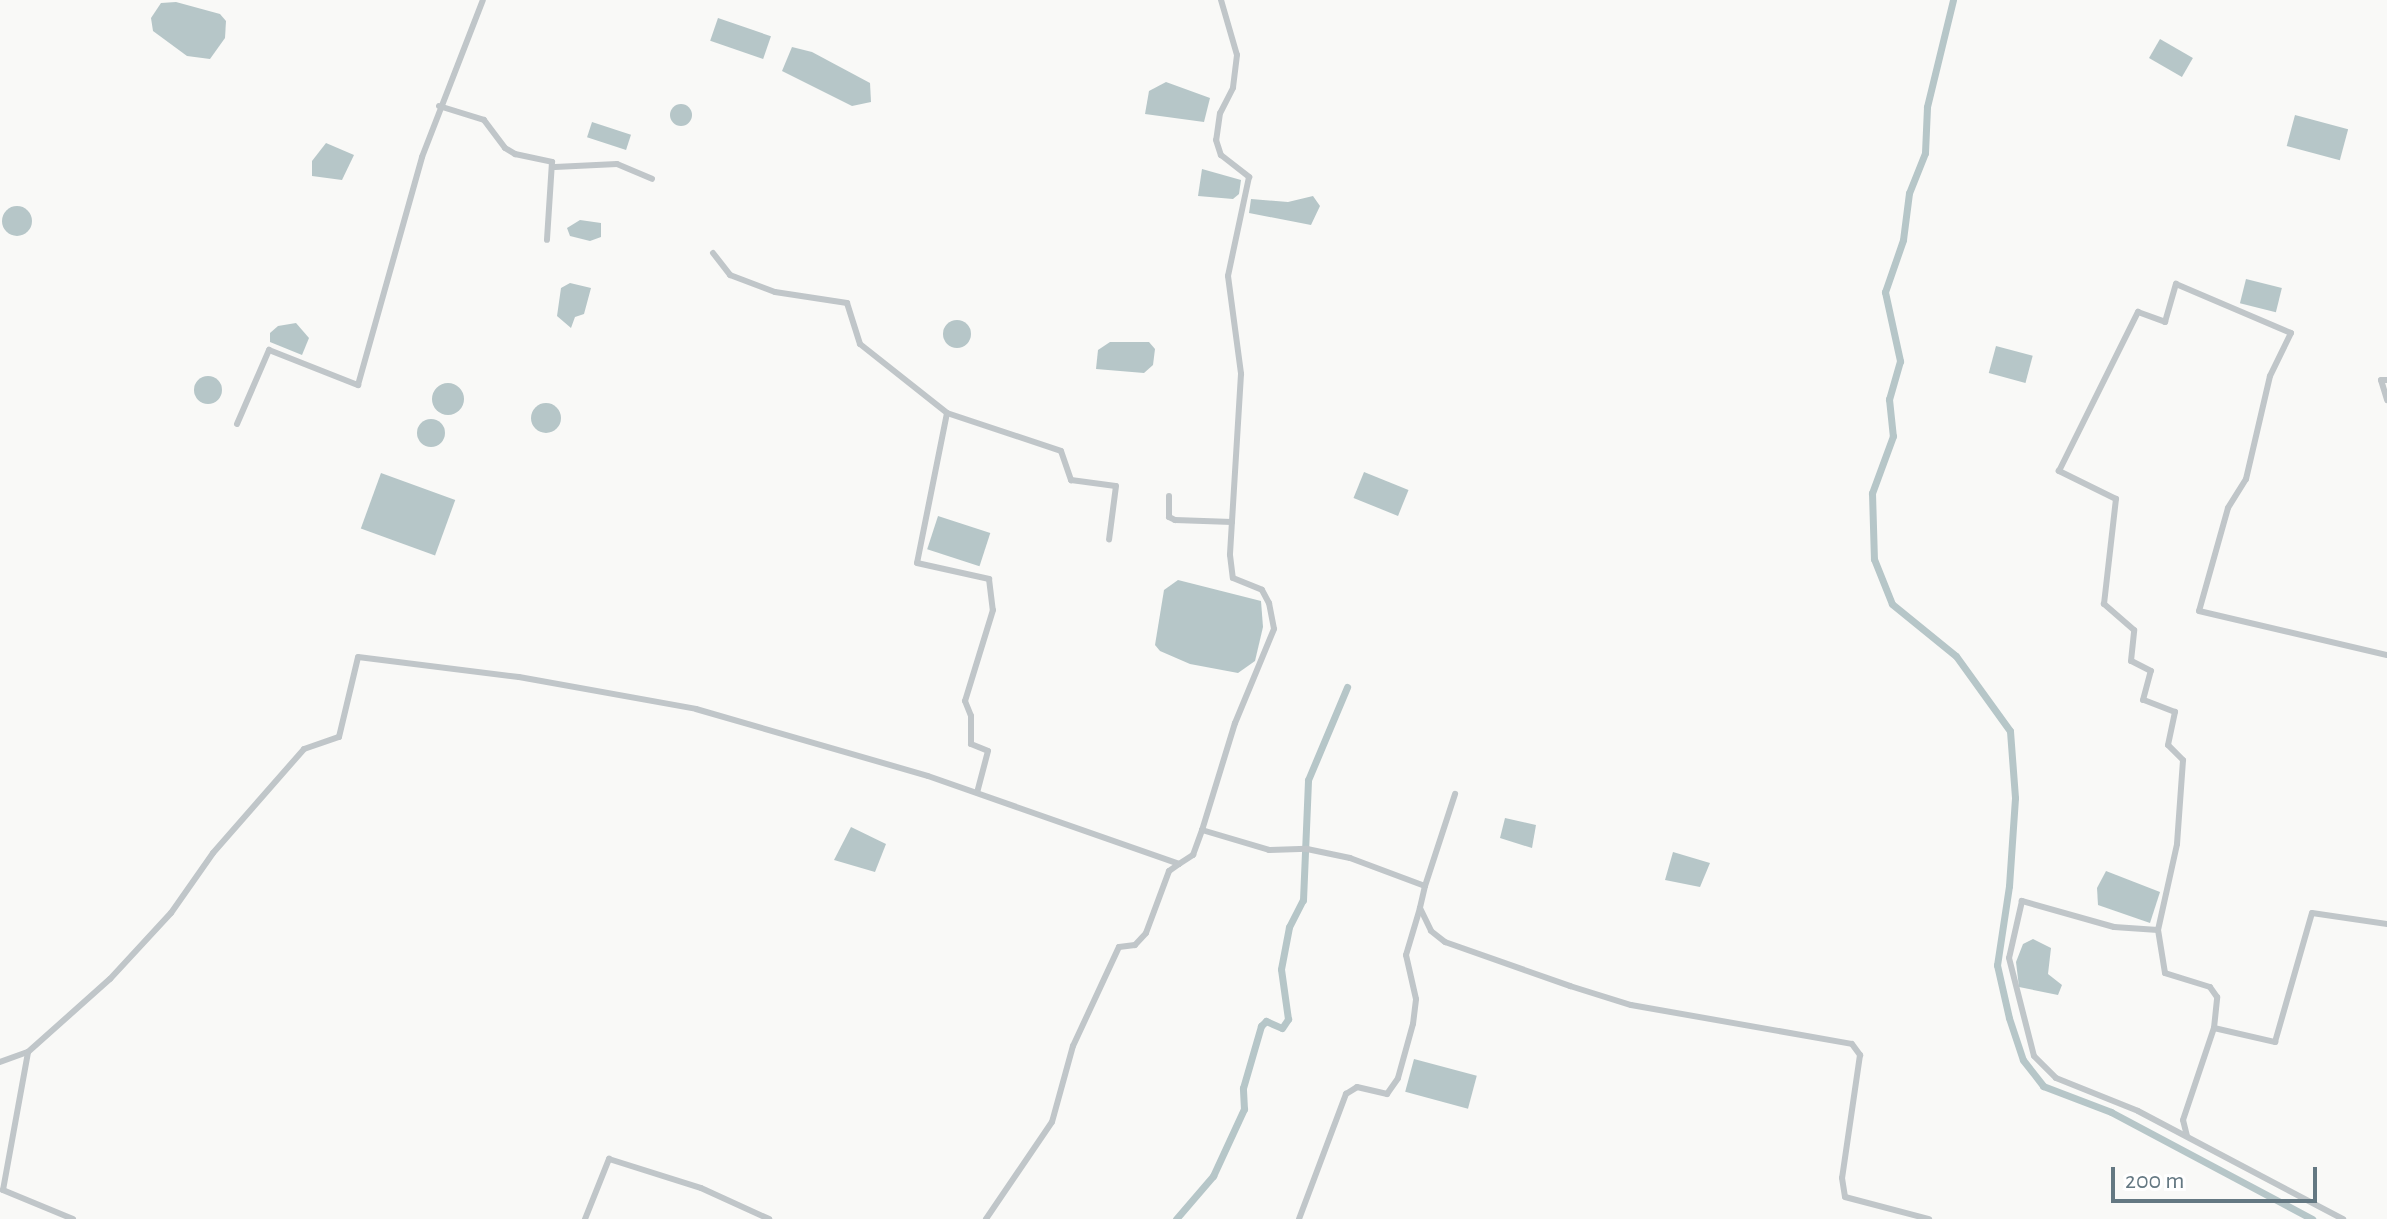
<!DOCTYPE html>
<html>
<head>
<meta charset="utf-8">
<style>
	body { margin:0 }
	#map { position:relative; width:2387px; height:1219px; overflow:hidden; background:#f9f9f7; font-family:"Alegreya Sans",sans-serif }
	div>[style] { position:absolute }
	.water>* { inset:0; background:#b6c6c8; transform-origin:0 0 }
	.round { border-radius:50% }
	.canal>* { height:7px; margin:-3.5px; padding:0 3.5px; transform-origin:3.5px; border-radius:3.5px; background:#b6c6c8 }
	.street>* { height:6px; margin:-3px; padding:0 3px; transform-origin:3px; border-radius:3px; background:#c0c6c9 }
	span { translate:-50% -50%; white-space:nowrap; text-align:center; line-height:1.15; -webkit-text-stroke:8px #fff; paint-order:stroke }
	.scale { position:absolute; left:2111px; top:1167px; width:206px; height:36px; box-sizing:border-box; border:4px solid #647882; border-top:0; padding-left:10px; font-size:24px; line-height:28px; white-space:nowrap; color:#647882; -webkit-text-stroke:6px #fff; paint-order:stroke }
</style>
</head>
<body>
<div id="map">
	<div class="water">
		<i style="clip-path:polygon(176px 2px,220px 14px,226px 21px,225px 38px,210px 59px,187px 56px,153px 31px,151px 18px,161px 3px)"></i>
		<i style="left:718px;top:18px;width:56px;height:24px;rotate:19deg"></i>
		<i style="left:2160px;top:39px;width:38px;height:22px;rotate:30deg"></i>
		<i style="clip-path:polygon(792px 47px,812px 52px,870px 83px,871px 102px,852px 106px,782px 71px)"></i>
		<i style="clip-path:polygon(1166px 82px,1210px 98px,1204px 122px,1145px 114px,1149px 91px)"></i>
		<i class="round" style="left:670px;top:104px;width:22px;height:22px"></i>
		<i style="left:2295px;top:115px;width:55px;height:32px;rotate:15deg"></i>
		<i style="left:592px;top:122px;width:41px;height:16px;rotate:18deg"></i>
		<i style="clip-path:polygon(326px 143px,354px 155px,342px 180px,312px 176px,312px 161px)"></i>
		<i style="clip-path:polygon(1202px 169px,1241px 180px,1239px 194px,1233px 199px,1198px 196px)"></i>
		<i style="clip-path:polygon(1313px 196px,1320px 206px,1311px 225px,1249px 213px,1251px 199px,1288px 202px)"></i>
		<i class="round" style="left:2px;top:206px;width:30px;height:30px"></i>
		<i style="clip-path:polygon(580px 220px,601px 223px,601px 237px,590px 241px,570px 236px,567px 228px)"></i>
		<i style="left:2246px;top:279px;width:37px;height:25px;rotate:14deg"></i>
		<i style="clip-path:polygon(570px 283px,591px 288px,584px 314px,575px 317px,571px 328px,557px 316px,561px 288px)"></i>
		<i class="round" style="left:943px;top:320px;width:28px;height:28px"></i>
		<i style="clip-path:polygon(296px 323px,309px 338px,302px 355px,270px 342px,270px 333px,278px 326px)"></i>
		<i style="clip-path:polygon(1110px 342px,1149px 342px,1155px 349px,1153px 365px,1144px 373px,1096px 369px,1098px 350px)"></i>
		<i style="left:1996px;top:346px;width:38px;height:28px;rotate:15deg"></i>
		<i class="round" style="left:194px;top:376px;width:28px;height:28px"></i>
		<i class="round" style="left:432px;top:383px;width:32px;height:32px"></i>
		<i class="round" style="left:531px;top:403px;width:30px;height:30px"></i>
		<i class="round" style="left:417px;top:419px;width:28px;height:28px"></i>
		<i style="left:1364px;top:472px;width:48px;height:28px;rotate:22deg"></i>
		<i style="left:381px;top:473px;width:79px;height:59px;rotate:20deg"></i>
		<i style="left:938px;top:516px;width:55px;height:35px;rotate:18deg"></i>
		<i style="clip-path:polygon(1178px 580px,1261px 601px,1263px 627px,1255px 661px,1238px 673px,1190px 664px,1160px 651px,1155px 645px,1164px 590px)"></i>
		<i style="clip-path:polygon(1505px 818px,1536px 825px,1532px 848px,1500px 838px)"></i>
		<i style="clip-path:polygon(851px 827px,886px 844px,875px 872px,834px 860px)"></i>
		<i style="clip-path:polygon(1673px 852px,1710px 863px,1700px 887px,1665px 880px)"></i>
		<i style="clip-path:polygon(2106px 871px,2160px 892px,2150px 923px,2098px 905px,2097px 888px)"></i>
		<i style="clip-path:polygon(2033px 939px,2051px 948px,2048px 974px,2062px 985px,2058px 995px,2019px 987px,2016px 962px,2023px 944px)"></i>
		<i style="left:1414px;top:1059px;width:65px;height:34px;rotate:15deg"></i>
	</div>
	<div class="canal">
		<i style="left:1953px;top:0;width:110px;rotate:103.7deg"></i>
		<i style="left:1927px;top:107px;width:46px;rotate:92.5deg"></i>
		<i style="left:1925px;top:153px;width:43px;rotate:111.8deg"></i>
		<i style="left:1909px;top:193px;width:47px;rotate:97.3deg"></i>
		<i style="left:1903px;top:240px;width:55px;rotate:109.1deg"></i>
		<i style="left:1885px;top:292px;width:71px;rotate:77.7deg"></i>
		<i style="left:1900px;top:361px;width:40px;rotate:106deg"></i>
		<i style="left:1889px;top:399px;width:37px;rotate:84deg"></i>
		<i style="left:1893px;top:436px;width:61px;rotate:110.2deg"></i>
		<i style="left:1872px;top:493px;width:66px;rotate:88.3deg"></i>
		<i style="left:1874px;top:559px;width:48px;rotate:68.2deg"></i>
		<i style="left:1892px;top:604px;width:82px;rotate:39.1deg"></i>
		<i style="left:1956px;top:656px;width:92px;rotate:54.2deg"></i>
		<i style="left:2010px;top:731px;width:67px;rotate:85.7deg"></i>
		<i style="left:2015px;top:798px;width:88px;rotate:93.9deg"></i>
		<i style="left:2009px;top:886px;width:80px;rotate:98.6deg"></i>
		<i style="left:1997px;top:965px;width:54px;rotate:77.2deg"></i>
		<i style="left:2009px;top:1018px;width:44px;rotate:71.6deg"></i>
		<i style="left:2023px;top:1060px;width:33px;rotate:52deg"></i>
		<i style="left:2043px;top:1086px;width:73px;rotate:20.9deg"></i>
		<i style="left:2111px;top:1112px;width:228px;rotate:28deg"></i>
		<i style="left:1176px;top:1219px;width:57px;rotate:-49.3deg"></i>
		<i style="left:1213px;top:1176px;width:74px;rotate:-65.2deg"></i>
		<i style="left:1244px;top:1109px;width:21px;rotate:-93deg"></i>
		<i style="left:1243px;top:1088px;width:65px;rotate:-73.8deg"></i>
		<i style="left:1261px;top:1026px;width:7px;rotate:-45deg"></i>
		<i style="left:1266px;top:1021px;width:17px;rotate:24deg"></i>
		<i style="left:1282px;top:1028px;width:11px;rotate:-56deg"></i>
		<i style="left:1288px;top:1019px;width:50px;rotate:-98deg"></i>
		<i style="left:1281px;top:969px;width:43px;rotate:-79.2deg"></i>
		<i style="left:1289px;top:927px;width:30px;rotate:-63deg"></i>
		<i style="left:1303px;top:900px;width:120px;rotate:-87.6deg"></i>
		<i style="left:1308px;top:780px;width:101px;rotate:-67.2deg"></i>
	</div>
	<div class="street">
		<i style="left:1221px;top:0;width:57px;rotate:73.8deg"></i>
		<i style="left:1237px;top:55px;width:33px;rotate:97deg"></i>
		<i style="left:1233px;top:88px;width:28px;rotate:117deg"></i>
		<i style="left:1220px;top:113px;width:27px;rotate:98deg"></i>
		<i style="left:1216px;top:140px;width:16px;rotate:72deg"></i>
		<i style="left:1221px;top:155px;width:36px;rotate:38deg"></i>
		<i style="left:1249px;top:177px;width:101px;rotate:102deg"></i>
		<i style="left:1228px;top:276px;width:99px;rotate:82.4deg"></i>
		<i style="left:1241px;top:374px;width:181px;rotate:93.5deg"></i>
		<i style="left:1230px;top:555px;width:23px;rotate:83deg"></i>
		<i style="left:1233px;top:578px;width:31px;rotate:22deg"></i>
		<i style="left:1262px;top:590px;width:15px;rotate:62deg"></i>
		<i style="left:1269px;top:603px;width:26px;rotate:79deg"></i>
		<i style="left:1274px;top:629px;width:102px;rotate:112.5deg"></i>
		<i style="left:1235px;top:723px;width:112px;rotate:107.1deg"></i>
		<i style="left:1202px;top:830px;width:70px;rotate:16.6deg"></i>
		<i style="left:1269px;top:850px;width:38px;rotate:-2deg"></i>
		<i style="left:1307px;top:849px;width:44px;rotate:11.8deg"></i>
		<i style="left:1350px;top:858px;width:80px;rotate:20.5deg"></i>
		<i style="left:1425px;top:886px;width:23px;rotate:103deg"></i>
		<i style="left:1420px;top:908px;width:25px;rotate:64deg"></i>
		<i style="left:1431px;top:931px;width:18px;rotate:38deg"></i>
		<i style="left:1445px;top:942px;width:133px;rotate:19.4deg"></i>
		<i style="left:1570px;top:986px;width:64px;rotate:17.3deg"></i>
		<i style="left:1631px;top:1005px;width:224px;rotate:10deg"></i>
		<i style="left:1852px;top:1044px;width:14px;rotate:54deg"></i>
		<i style="left:1860px;top:1055px;width:124px;rotate:98.3deg"></i>
		<i style="left:1842px;top:1178px;width:19px;rotate:81deg"></i>
		<i style="left:1845px;top:1197px;width:87px;rotate:14.7deg"></i>
		<i style="left:439px;top:106px;width:47px;rotate:17.3deg"></i>
		<i style="left:484px;top:120px;width:35px;rotate:53deg"></i>
		<i style="left:505px;top:148px;width:12px;rotate:31deg"></i>
		<i style="left:515px;top:154px;width:38px;rotate:12deg"></i>
		<i style="left:552px;top:162px;width:78px;rotate:93.7deg"></i>
		<i style="left:555px;top:167px;width:62px;rotate:-2.8deg"></i>
		<i style="left:617px;top:164px;width:38px;rotate:23deg"></i>
		<i style="left:713px;top:253px;width:28px;rotate:52deg"></i>
		<i style="left:730px;top:275px;width:48px;rotate:20.7deg"></i>
		<i style="left:775px;top:292px;width:73px;rotate:8.7deg"></i>
		<i style="left:847px;top:303px;width:43px;rotate:72.4deg"></i>
		<i style="left:860px;top:344px;width:111px;rotate:38.4deg"></i>
		<i style="left:947px;top:413px;width:153px;rotate:101.3deg"></i>
		<i style="left:917px;top:563px;width:74px;rotate:12.5deg"></i>
		<i style="left:989px;top:579px;width:31px;rotate:83deg"></i>
		<i style="left:993px;top:610px;width:95px;rotate:107.1deg"></i>
		<i style="left:965px;top:701px;width:16px;rotate:68deg"></i>
		<i style="left:971px;top:716px;width:28px;rotate:90deg"></i>
		<i style="left:971px;top:744px;width:18px;rotate:22deg"></i>
		<i style="left:988px;top:751px;width:43px;rotate:104.7deg"></i>
		<i style="left:2387px;top:380px;width:6px;rotate:180deg"></i>
		<i style="left:2381px;top:380px;width:21px;rotate:73deg"></i>
		<i style="left:947px;top:413px;width:120px;rotate:18.4deg"></i>
		<i style="left:1061px;top:451px;width:31px;rotate:71deg"></i>
		<i style="left:1071px;top:480px;width:45px;rotate:7.6deg"></i>
		<i style="left:1116px;top:486px;width:54px;rotate:97.4deg"></i>
		<i style="left:237px;top:424px;width:81px;rotate:-66.6deg"></i>
		<i style="left:269px;top:350px;width:96px;rotate:21.5deg"></i>
		<i style="left:358px;top:385px;width:237px;rotate:-74.3deg"></i>
		<i style="left:422px;top:157px;width:168px;rotate:-68.8deg"></i>
		<i style="left:1169px;top:496px;width:21px;rotate:90deg"></i>
		<i style="left:1169px;top:517px;width:7px;rotate:27deg"></i>
		<i style="left:1175px;top:520px;width:57px;rotate:2deg"></i>
		<i style="left:1425px;top:886px;width:97px;rotate:-71.9deg"></i>
		<i style="left:2158px;top:930px;width:88px;rotate:-77.5deg"></i>
		<i style="left:2177px;top:844px;width:84px;rotate:-85.9deg"></i>
		<i style="left:2183px;top:760px;width:21px;rotate:-135deg"></i>
		<i style="left:2168px;top:745px;width:34px;rotate:-78deg"></i>
		<i style="left:2175px;top:712px;width:34px;rotate:-159deg"></i>
		<i style="left:2143px;top:700px;width:30px;rotate:-75deg"></i>
		<i style="left:2151px;top:671px;width:22px;rotate:-153deg"></i>
		<i style="left:2131px;top:661px;width:31px;rotate:-84deg"></i>
		<i style="left:2134px;top:630px;width:40px;rotate:-139deg"></i>
		<i style="left:2104px;top:604px;width:106px;rotate:-83.5deg"></i>
		<i style="left:2116px;top:499px;width:64px;rotate:-153.8deg"></i>
		<i style="left:2059px;top:471px;width:178px;rotate:-63.6deg"></i>
		<i style="left:2138px;top:312px;width:29px;rotate:20deg"></i>
		<i style="left:2165px;top:322px;width:40px;rotate:-74deg"></i>
		<i style="left:2176px;top:284px;width:125px;rotate:23.1deg"></i>
		<i style="left:2291px;top:333px;width:48px;rotate:116deg"></i>
		<i style="left:2270px;top:376px;width:106px;rotate:103.1deg"></i>
		<i style="left:2246px;top:479px;width:34px;rotate:122deg"></i>
		<i style="left:2228px;top:508px;width:107px;rotate:105.7deg"></i>
		<i style="left:2199px;top:611px;width:193px;rotate:13.2deg"></i>
		<i style="left:2214px;top:1028px;width:63px;rotate:12.9deg"></i>
		<i style="left:2275px;top:1042px;width:134px;rotate:-74deg"></i>
		<i style="left:2312px;top:913px;width:76px;rotate:8.3deg"></i>
		<i style="left:0;top:1062px;width:30px;rotate:-20deg"></i>
		<i style="left:2187px;top:1136px;width:16px;rotate:-104deg"></i>
		<i style="left:2183px;top:1120px;width:97px;rotate:-71.4deg"></i>
		<i style="left:2214px;top:1028px;width:31px;rotate:-84deg"></i>
		<i style="left:2217px;top:997px;width:12px;rotate:-125deg"></i>
		<i style="left:2210px;top:987px;width:47px;rotate:-162.7deg"></i>
		<i style="left:2165px;top:973px;width:44px;rotate:-99.2deg"></i>
		<i style="left:2158px;top:930px;width:44px;rotate:-176.1deg"></i>
		<i style="left:2114px;top:927px;width:96px;rotate:-164.2deg"></i>
		<i style="left:2022px;top:901px;width:58px;rotate:102.8deg"></i>
		<i style="left:2009px;top:958px;width:101px;rotate:75.7deg"></i>
		<i style="left:2034px;top:1056px;width:31px;rotate:45deg"></i>
		<i style="left:2056px;top:1078px;width:88px;rotate:21.9deg"></i>
		<i style="left:2138px;top:1111px;width:232px;rotate:27.8deg"></i>
		<i style="left:73px;top:1219px;width:76px;rotate:-157.5deg"></i>
		<i style="left:3px;top:1190px;width:140px;rotate:-79.7deg"></i>
		<i style="left:28px;top:1052px;width:110px;rotate:-41.7deg"></i>
		<i style="left:110px;top:979px;width:90px;rotate:-47.3deg"></i>
		<i style="left:171px;top:913px;width:73px;rotate:-55deg"></i>
		<i style="left:213px;top:853px;width:138px;rotate:-48.8deg"></i>
		<i style="left:304px;top:749px;width:37px;rotate:-19deg"></i>
		<i style="left:339px;top:737px;width:82px;rotate:-76.6deg"></i>
		<i style="left:358px;top:657px;width:162px;rotate:7.1deg"></i>
		<i style="left:519px;top:677px;width:180px;rotate:10.2deg"></i>
		<i style="left:696px;top:709px;width:241px;rotate:16.1deg"></i>
		<i style="left:928px;top:776px;width:266px;rotate:19.3deg"></i>
		<i style="left:1179px;top:864px;width:17px;rotate:-33deg"></i>
		<i style="left:1193px;top:855px;width:27px;rotate:-70deg"></i>
		<i style="left:585px;top:1219px;width:65px;rotate:-68.2deg"></i>
		<i style="left:609px;top:1159px;width:96px;rotate:17.5deg"></i>
		<i style="left:701px;top:1188px;width:75px;rotate:24.5deg"></i>
		<i style="left:986px;top:1219px;width:117px;rotate:-55.8deg"></i>
		<i style="left:1052px;top:1122px;width:79px;rotate:-74.6deg"></i>
		<i style="left:1073px;top:1046px;width:109px;rotate:-65.1deg"></i>
		<i style="left:1119px;top:947px;width:16px;rotate:-7deg"></i>
		<i style="left:1135px;top:945px;width:16px;rotate:-47deg"></i>
		<i style="left:1146px;top:933px;width:66px;rotate:-69.6deg"></i>
		<i style="left:1169px;top:871px;width:12px;rotate:-35deg"></i>
		<i style="left:1299px;top:1219px;width:134px;rotate:-69.4deg"></i>
		<i style="left:1346px;top:1094px;width:13px;rotate:-32deg"></i>
		<i style="left:1357px;top:1087px;width:31px;rotate:13deg"></i>
		<i style="left:1387px;top:1094px;width:19px;rotate:-55deg"></i>
		<i style="left:1398px;top:1078px;width:56px;rotate:-74.5deg"></i>
		<i style="left:1413px;top:1024px;width:25px;rotate:-83deg"></i>
		<i style="left:1416px;top:999px;width:45px;rotate:-102.8deg"></i>
		<i style="left:1406px;top:955px;width:49px;rotate:-73.4deg"></i>
	</div>
	<div class="scale">200 m</div>
</div>
</body>
</html>
